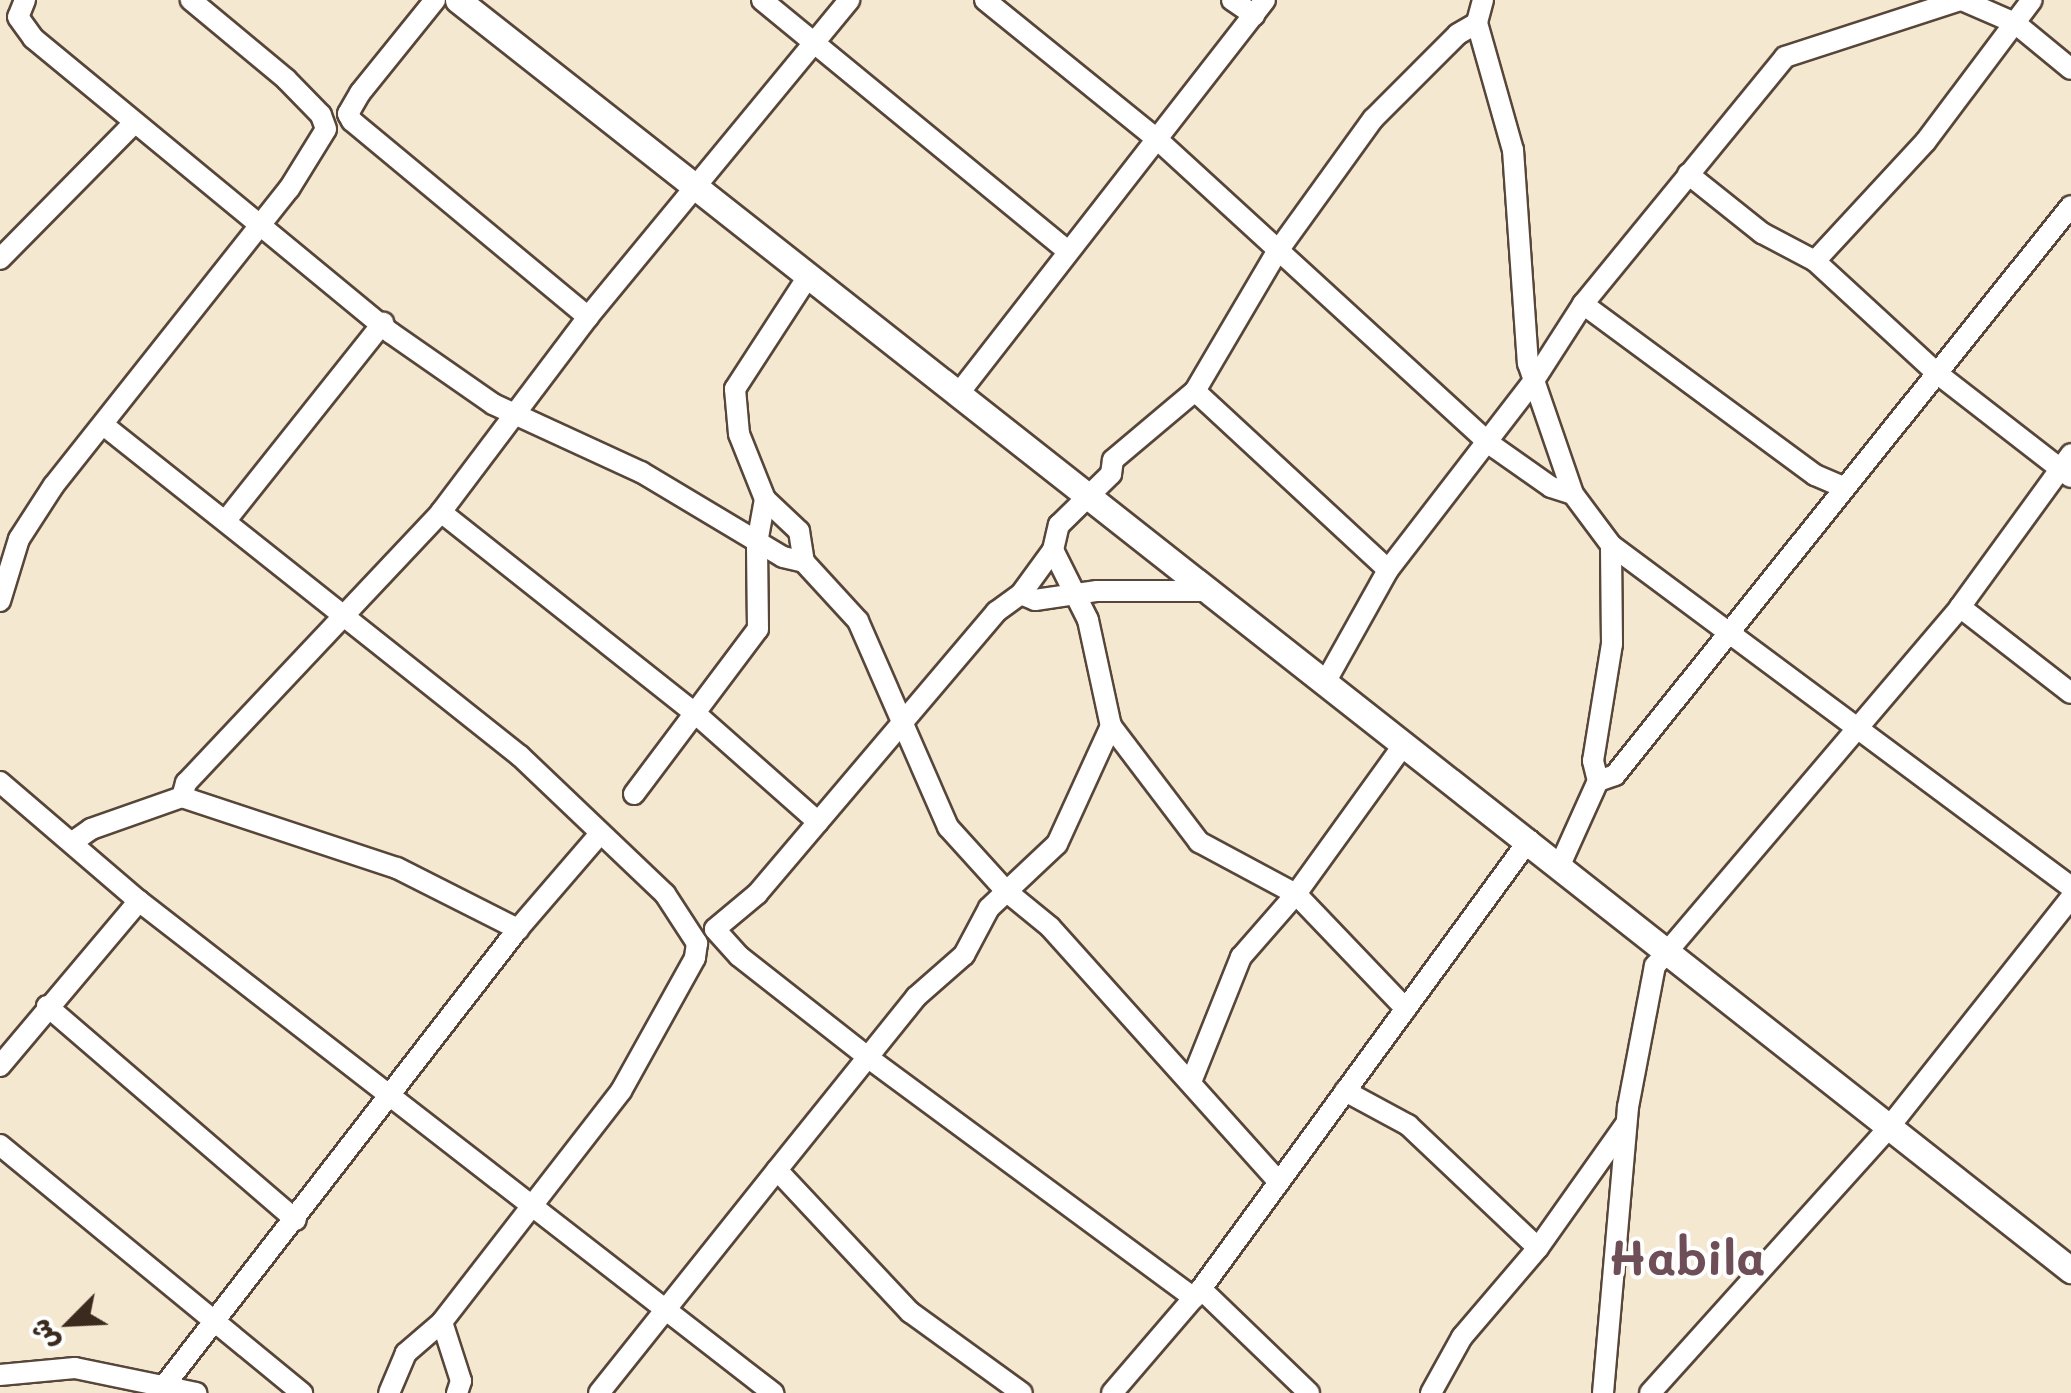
<!DOCTYPE html>
<html>
<head>
<meta charset="utf-8">
<style>
	body { margin:0 }
	#map { position:relative; width:2071px; height:1393px; overflow:hidden; background:#f4e8d1; font-family:Mali,"Playpen Sans Arabic",sans-serif }
	div>[style] { position:absolute }
	.roads { filter:drop-shadow(2px 0 #574639) drop-shadow(-2px 0 #574639) drop-shadow(0 2px #574639) drop-shadow(0 -2px #574639) }
	.minor>* { height:20px; margin:-10px; padding:0 10px; transform-origin:10px; border-radius:10px; background:#fff }
	.major>* { height:25px; margin:-12.5px; padding:0 12.5px; transform-origin:12.5px; border-radius:12.5px; background:#fff }
	span { translate:-50% -50%; white-space:nowrap; text-align:center; line-height:1.15; -webkit-text-stroke:8px #fff; paint-order:stroke }
	.town-label { font-size:48px; color:#6f4f57; font-weight:700 }
	.north { position:absolute; left:20px; top:1273px; width:100px; height:100px; -webkit-text-stroke:8px #fff; paint-order:stroke; rotate:246deg; font-size:28px; font-weight:700; line-height:40px; text-align:center; color:#3b2a1e }
	.north::after { content:''; display:block; margin:auto; width:35px; height:45px; background:#3b2a1e; clip-path:polygon(50% 0,100% 100%,50% 72%,0 100%) }
</style>
</head>
<body>
<div id="map">
	<div class="roads">
		<div class="minor">
			<i style="left:25px;top:0;width:18px;rotate:112deg"></i>
			<i style="left:18px;top:17px;width:26px;rotate:54deg"></i>
			<i style="left:33px;top:38px;width:464px;rotate:39.5deg"></i>
			<i style="left:391px;top:333px;width:124px;rotate:34.8deg"></i>
			<i style="left:493px;top:404px;width:163px;rotate:24.7deg"></i>
			<i style="left:641px;top:472px;width:165px;rotate:30.9deg"></i>
			<i style="left:783px;top:557px;width:22px;rotate:13deg"></i>
			<i style="left:435px;top:0;width:119px;rotate:128.9deg"></i>
			<i style="left:360px;top:93px;width:24px;rotate:120deg"></i>
			<i style="left:348px;top:114px;width:8px;rotate:60deg"></i>
			<i style="left:352px;top:121px;width:307px;rotate:39.7deg"></i>
			<i style="left:762px;top:0;width:394px;rotate:39.4deg"></i>
			<i style="left:985px;top:0;width:223px;rotate:39deg"></i>
			<i style="left:1158px;top:140px;width:447px;rotate:42.5deg"></i>
			<i style="left:1487px;top:442px;width:78px;rotate:35.1deg"></i>
			<i style="left:1551px;top:487px;width:23px;rotate:18deg"></i>
			<i style="left:1232px;top:0;width:27px;rotate:34deg"></i>
			<i style="left:1483px;top:0;width:24px;rotate:105deg"></i>
			<i style="left:1477px;top:23px;width:132px;rotate:74.2deg"></i>
			<i style="left:1513px;top:150px;width:214px;rotate:86deg"></i>
			<i style="left:1528px;top:363px;width:139px;rotate:71deg"></i>
			<i style="left:1573px;top:494px;width:64px;rotate:53.3deg"></i>
			<i style="left:1611px;top:545px;width:573px;rotate:36.63deg"></i>
			<i style="left:1962px;top:0;width:58px;rotate:23.5deg"></i>
			<i style="left:2015px;top:23px;width:72px;rotate:39.4deg"></i>
			<i style="left:1688px;top:174px;width:95px;rotate:38.6deg"></i>
			<i style="left:1762px;top:233px;width:60px;rotate:27.8deg"></i>
			<i style="left:1815px;top:261px;width:167px;rotate:42.6deg"></i>
			<i style="left:1938px;top:374px;width:168px;rotate:37.8deg"></i>
			<i style="left:0;top:259px;width:188px;rotate:-45.4deg"></i>
			<i style="left:1815px;top:261px;width:163px;rotate:-47.2deg"></i>
			<i style="left:1926px;top:141px;width:176px;rotate:-53.1deg"></i>
			<i style="left:809px;top:275px;width:136px;rotate:123deg"></i>
			<i style="left:735px;top:389px;width:45px;rotate:84.9deg"></i>
			<i style="left:739px;top:434px;width:70px;rotate:68.2deg"></i>
			<i style="left:765px;top:499px;width:47px;rotate:43.3deg"></i>
			<i style="left:799px;top:531px;width:31px;rotate:81deg"></i>
			<i style="left:804px;top:562px;width:80px;rotate:47.5deg"></i>
			<i style="left:858px;top:621px;width:225px;rotate:66.4deg"></i>
			<i style="left:948px;top:827px;width:86px;rotate:47.8deg"></i>
			<i style="left:1006px;top:891px;width:57px;rotate:39.3deg"></i>
			<i style="left:1050px;top:927px;width:343px;rotate:48.1deg"></i>
			<i style="left:1583px;top:304px;width:288px;rotate:36.4deg"></i>
			<i style="left:1815px;top:475px;width:28px;rotate:23deg"></i>
			<i style="left:1195px;top:391px;width:263px;rotate:42.8deg"></i>
			<i style="left:959px;top:393px;width:498px;rotate:-52.1deg"></i>
			<i style="left:106px;top:427px;width:529px;rotate:38.47deg"></i>
			<i style="left:520px;top:756px;width:200px;rotate:43.6deg"></i>
			<i style="left:665px;top:894px;width:59px;rotate:56.9deg"></i>
			<i style="left:697px;top:943px;width:15px;rotate:98deg"></i>
			<i style="left:695px;top:958px;width:152px;rotate:119.1deg"></i>
			<i style="left:621px;top:1091px;width:292px;rotate:127.8deg"></i>
			<i style="left:442px;top:1322px;width:48px;rotate:139.3deg"></i>
			<i style="left:406px;top:1353px;width:43px;rotate:113deg"></i>
			<i style="left:441px;top:512px;width:325px;rotate:38.4deg"></i>
			<i style="left:696px;top:714px;width:163px;rotate:41.5deg"></i>
			<i style="left:227px;top:519px;width:251px;rotate:-51.5deg"></i>
			<i style="left:1053px;top:550px;width:78px;rotate:63.4deg"></i>
			<i style="left:1088px;top:620px;width:108px;rotate:77.8deg"></i>
			<i style="left:1111px;top:726px;width:146px;rotate:52.8deg"></i>
			<i style="left:1199px;top:842px;width:110px;rotate:28.2deg"></i>
			<i style="left:1296px;top:894px;width:159px;rotate:46.3deg"></i>
			<i style="left:1021px;top:594px;width:15px;rotate:23deg"></i>
			<i style="left:1035px;top:600px;width:63px;rotate:-8.3deg"></i>
			<i style="left:1097px;top:591px;width:114px"></i>
			<i style="left:0;top:601px;width:65px;rotate:-73deg"></i>
			<i style="left:19px;top:539px;width:64px;rotate:-57.1deg"></i>
			<i style="left:54px;top:485px;width:378px;rotate:-51.6deg"></i>
			<i style="left:289px;top:189px;width:70px;rotate:-58.3deg"></i>
			<i style="left:326px;top:129px;width:15px;rotate:-110deg"></i>
			<i style="left:321px;top:115px;width:50px;rotate:-134.2deg"></i>
			<i style="left:286px;top:79px;width:124px;rotate:-140.3deg"></i>
			<i style="left:1960px;top:607px;width:140px;rotate:37.8deg"></i>
			<i style="left:1326px;top:681px;width:127px;rotate:-60.8deg"></i>
			<i style="left:1388px;top:570px;width:237px;rotate:-52.4deg"></i>
			<i style="left:1533px;top:382px;width:93px;rotate:-57.3deg"></i>
			<i style="left:1583px;top:304px;width:319px;rotate:-50.7deg"></i>
			<i style="left:1785px;top:57px;width:184px;rotate:-18deg"></i>
			<i style="left:1598px;top:781px;width:18px;rotate:-19deg"></i>
			<i style="left:1615px;top:775px;width:729px;rotate:-51.29deg"></i>
			<i style="left:0;top:782px;width:183px;rotate:40.6deg"></i>
			<i style="left:139px;top:901px;width:803px;rotate:37.81deg"></i>
			<i style="left:634px;top:794px;width:206px;rotate:-53.1deg"></i>
			<i style="left:758px;top:629px;width:86px;rotate:-90.7deg"></i>
			<i style="left:757px;top:543px;width:45px;rotate:-79.7deg"></i>
			<i style="left:182px;top:797px;width:15px;rotate:-74deg"></i>
			<i style="left:186px;top:783px;width:372px;rotate:-46.7deg"></i>
			<i style="left:441px;top:512px;width:244px;rotate:-53deg"></i>
			<i style="left:588px;top:317px;width:411px;rotate:-50.5deg"></i>
			<i style="left:74px;top:841px;width:21px;rotate:-35deg"></i>
			<i style="left:91px;top:829px;width:96px;rotate:-19.4deg"></i>
			<i style="left:182px;top:797px;width:226px;rotate:18.3deg"></i>
			<i style="left:397px;top:868px;width:136px;rotate:26.8deg"></i>
			<i style="left:1560px;top:865px;width:92px;rotate:-65.7deg"></i>
			<i style="left:1598px;top:781px;width:21px;rotate:-104deg"></i>
			<i style="left:1593px;top:761px;width:119px;rotate:-80.8deg"></i>
			<i style="left:1612px;top:644px;width:99px;rotate:-90.6deg"></i>
			<i style="left:47px;top:1006px;width:328px;rotate:40.7deg"></i>
			<i style="left:0;top:1066px;width:216px;rotate:-49.9deg"></i>
			<i style="left:1191px;top:1082px;width:135px;rotate:-68.2deg"></i>
			<i style="left:1241px;top:957px;width:84px;rotate:-48.9deg"></i>
			<i style="left:1296px;top:894px;width:186px;rotate:-54.2deg"></i>
			<i style="left:1345px;top:1091px;width:72px;rotate:28.4deg"></i>
			<i style="left:1408px;top:1125px;width:179px;rotate:43.4deg"></i>
			<i style="left:1538px;top:1248px;width:117px;rotate:130.5deg"></i>
			<i style="left:1462px;top:1337px;width:64px;rotate:119deg"></i>
			<i style="left:0;top:1145px;width:391px;rotate:39.4deg"></i>
			<i style="left:777px;top:1170px;width:222px;rotate:-51.2deg"></i>
			<i style="left:916px;top:997px;width:64px;rotate:-41.2deg"></i>
			<i style="left:964px;top:955px;width:53px;rotate:-62deg"></i>
			<i style="left:989px;top:908px;width:93px;rotate:-43.3deg"></i>
			<i style="left:1057px;top:844px;width:130px;rotate:-65.4deg"></i>
			<i style="left:1538px;top:1248px;width:151px;rotate:-54.7deg"></i>
			<i style="left:1201px;top:1289px;width:150px;rotate:43.9deg"></i>
			<i style="left:1194px;top:1298px;width:404px;rotate:-143.6deg"></i>
			<i style="left:869px;top:1058px;width:165px;rotate:-141.9deg"></i>
			<i style="left:739px;top:956px;width:36px;rotate:-132deg"></i>
			<i style="left:715px;top:929px;width:55px;rotate:-39.8deg"></i>
			<i style="left:757px;top:894px;width:370px;rotate:-49.7deg"></i>
			<i style="left:996px;top:612px;width:31px;rotate:-36deg"></i>
			<i style="left:1021px;top:594px;width:54px;rotate:-54deg"></i>
			<i style="left:1053px;top:550px;width:26px;rotate:-77deg"></i>
			<i style="left:1059px;top:525px;width:73px;rotate:-44.4deg"></i>
			<i style="left:1111px;top:474px;width:14px;rotate:-82deg"></i>
			<i style="left:1113px;top:460px;width:107px;rotate:-40.1deg"></i>
			<i style="left:1195px;top:391px;width:161px;rotate:-59.5deg"></i>
			<i style="left:1277px;top:252px;width:164px;rotate:-54.2deg"></i>
			<i style="left:1373px;top:119px;width:120px;rotate:-45deg"></i>
			<i style="left:1458px;top:34px;width:22px;rotate:-30deg"></i>
			<i style="left:442px;top:1322px;width:62px;rotate:72.1deg"></i>
			<i style="left:461px;top:1381px;width:13px;rotate:108deg"></i>
			<i style="left:0;top:1375px;width:75px;rotate:-5.3deg"></i>
			<i style="left:75px;top:1368px;width:124px;rotate:11.7deg"></i>
			<i style="left:164px;top:1386px;width:578px;rotate:-52.24deg"></i>
			<i style="left:518px;top:929px;width:123px;rotate:-49.3deg"></i>
			<i style="left:599px;top:1393px;width:285px;rotate:-51.4deg"></i>
			<i style="left:777px;top:1170px;width:195px;rotate:46.9deg"></i>
			<i style="left:910px;top:1312px;width:138px;rotate:35.9deg"></i>
			<i style="left:1112px;top:1393px;width:137px;rotate:-49.4deg"></i>
			<i style="left:1201px;top:1289px;width:556px;rotate:-53.85deg"></i>
			<i style="left:1603px;top:1393px;width:287px;rotate:-85deg"></i>
			<i style="left:1628px;top:1107px;width:144px;rotate:-79.2deg"></i>
			<i style="left:1655px;top:966px;width:471px;rotate:-49.6deg"></i>
			<i style="left:1960px;top:607px;width:189px;rotate:-54deg"></i>
			<i style="left:1650px;top:1393px;width:359px;rotate:-48deg"></i>
			<i style="left:1890px;top:1126px;width:291px;rotate:-51.6deg"></i>
		</div>
		<div class="major">
			<i style="left:458px;top:0;width:2053px;rotate:38.22deg"></i>
		</div>
	</div>
	<div class="town-label">
		<span style="left:1687px;top:1257px">Habila</span>
	</div>
	<div class="north">ش</div>
</div>
</body>
</html>
